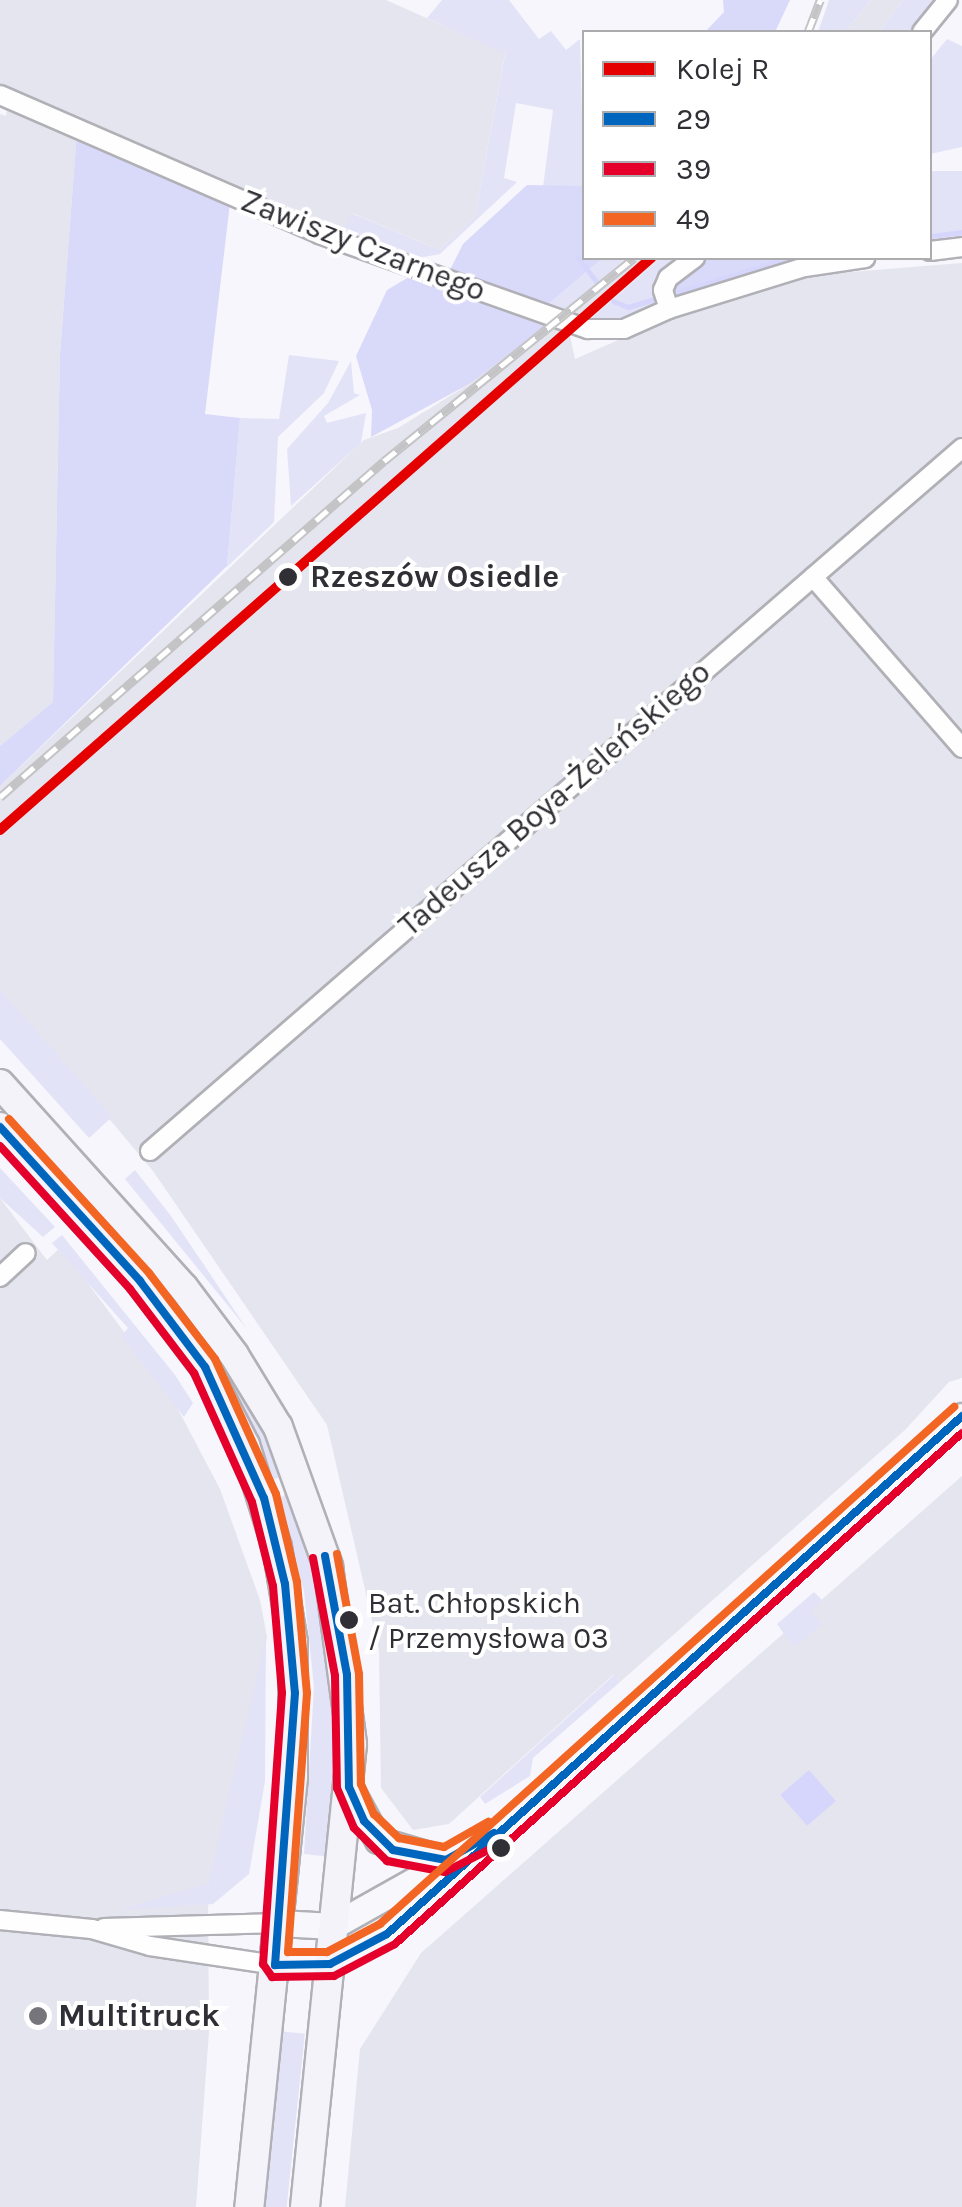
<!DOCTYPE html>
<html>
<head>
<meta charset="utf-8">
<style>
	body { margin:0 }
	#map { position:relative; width:962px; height:2207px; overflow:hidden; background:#f6f6fc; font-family:Karla,sans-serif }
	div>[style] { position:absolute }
	.built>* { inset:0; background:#e5e5ef }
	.green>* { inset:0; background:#e3e3f7; transform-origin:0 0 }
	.forest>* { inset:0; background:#d9d9f9 }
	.water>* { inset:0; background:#d6d6fd; transform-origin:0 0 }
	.stream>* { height:5px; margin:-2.5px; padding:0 2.5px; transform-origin:2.5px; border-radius:2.5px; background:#d6d6fd }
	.roads { filter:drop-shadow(2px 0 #b0b0b6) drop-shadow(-2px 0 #b0b0b6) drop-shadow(0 2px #b0b0b6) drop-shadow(0 -2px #b0b0b6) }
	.street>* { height:18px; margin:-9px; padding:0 9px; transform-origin:9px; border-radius:9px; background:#fefeff }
	.secondary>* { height:25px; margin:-12.5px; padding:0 12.5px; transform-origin:12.5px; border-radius:12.5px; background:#f8f8fc }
	.primary>* { height:28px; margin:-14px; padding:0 14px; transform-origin:14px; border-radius:14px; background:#f3f3f9 }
	.rail>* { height:9px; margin-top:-4.5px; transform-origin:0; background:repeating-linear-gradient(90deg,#fff 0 15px,#c4c4c6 0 30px); box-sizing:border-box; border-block:2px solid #c4c4c6 }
	.bus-1>* { height:8px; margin:-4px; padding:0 4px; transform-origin:4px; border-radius:4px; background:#0065bd }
	.bus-2>* { height:8px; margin:-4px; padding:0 4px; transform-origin:4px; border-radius:4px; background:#e4002b }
	.bus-3>* { height:8px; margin:-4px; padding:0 4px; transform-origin:4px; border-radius:4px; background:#f26522 }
	.rail-1>* { height:10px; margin:-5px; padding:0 5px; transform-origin:5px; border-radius:5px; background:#e50000 }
	.dots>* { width:28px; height:28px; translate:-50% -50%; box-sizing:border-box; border:5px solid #fff; border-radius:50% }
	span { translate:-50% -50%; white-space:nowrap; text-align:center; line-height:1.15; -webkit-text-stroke:8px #fff; paint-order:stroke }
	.bus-label { font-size:30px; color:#2f2f35 }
	.left { translate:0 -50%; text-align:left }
	.street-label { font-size:32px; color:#2f2f35 }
	.stop-label { font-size:32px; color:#2f2f35; font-weight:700 }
	.poi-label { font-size:32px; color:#2f2f35; font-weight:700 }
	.legend { position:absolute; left:582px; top:30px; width:350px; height:230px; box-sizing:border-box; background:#fff; border:2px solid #acacae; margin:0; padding:12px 18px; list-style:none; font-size:30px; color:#2f2f35 }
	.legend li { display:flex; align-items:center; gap:20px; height:50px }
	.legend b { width:50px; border:2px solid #acacae }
</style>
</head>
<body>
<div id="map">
	<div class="built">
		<i style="clip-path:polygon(0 0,386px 0,505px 53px,475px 216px,440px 250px,352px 213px,343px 232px,0 92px)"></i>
		<i style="clip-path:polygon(871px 0,903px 0,879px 32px,845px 32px)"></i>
		<i style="clip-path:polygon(8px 103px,77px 132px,60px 353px,53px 702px,0 746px,0 114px,6px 116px)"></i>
		<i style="clip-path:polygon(626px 258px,662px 258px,570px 336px,575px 359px,671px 317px,801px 276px,962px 263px,962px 1378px,949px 1382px,905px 1430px,620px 1682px,613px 1675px,449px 1824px,413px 1830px,381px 1788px,379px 1650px,327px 1425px,153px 1171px,0 989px,0 786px,364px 440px,398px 428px,471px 383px)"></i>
		<i style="clip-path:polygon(0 1198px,47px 1260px,61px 1247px,170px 1394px,220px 1489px,260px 1600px,267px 1637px,262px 1669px,208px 1883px,209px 2032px,196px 2207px,0 2207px)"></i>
		<i style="clip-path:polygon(962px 1476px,962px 2207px,345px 2207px,360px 2049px,421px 1953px)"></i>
	</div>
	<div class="green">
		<i style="clip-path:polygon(442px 0,509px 0,539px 39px,551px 31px,566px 50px,580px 39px,584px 186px,543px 187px,553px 110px,516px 103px,504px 178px,517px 182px,440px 254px,413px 259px,343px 232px,351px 213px,440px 250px,475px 216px,505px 54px,427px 18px)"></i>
		<i style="clip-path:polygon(829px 0,871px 0,845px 32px,818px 32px)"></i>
		<i style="clip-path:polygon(903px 0,941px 0,914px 32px,879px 32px)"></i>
		<i style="clip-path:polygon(947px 39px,962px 46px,962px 147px,930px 154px,930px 60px)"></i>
		<i style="left:962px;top:171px;width:69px;height:32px;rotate:90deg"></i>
		<i style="clip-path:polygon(603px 258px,626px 258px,564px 312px,547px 305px)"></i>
		<i style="clip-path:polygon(662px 258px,686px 258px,661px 306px,628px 318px,588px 321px)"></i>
		<i style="clip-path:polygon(289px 355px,339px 361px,324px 393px,278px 437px,274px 522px,227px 567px,240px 418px,279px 419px)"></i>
		<i style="clip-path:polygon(351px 361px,354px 393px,360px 395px,324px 416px,327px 423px,366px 413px,361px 443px,291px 506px,287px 449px,328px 403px)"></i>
		<i style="clip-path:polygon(0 989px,112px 1117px,89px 1138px,0 1039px)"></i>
		<i style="clip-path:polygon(0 1168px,55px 1227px,43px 1237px,0 1198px)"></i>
		<i style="clip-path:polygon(135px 1170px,171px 1216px,247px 1329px,125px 1179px)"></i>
		<i style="clip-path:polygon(94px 1205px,207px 1337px,269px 1435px,281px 1476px,271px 1481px,225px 1377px,89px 1210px)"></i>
		<i style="clip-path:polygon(62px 1235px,175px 1375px,193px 1403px,184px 1417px,121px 1336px,128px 1328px,52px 1243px)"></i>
		<i style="clip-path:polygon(287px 1492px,311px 1544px,340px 1740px,331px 1857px,304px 1854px,314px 1687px,304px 1591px,277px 1502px)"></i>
		<i style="clip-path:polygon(814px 1592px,822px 1600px,811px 1612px,822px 1624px,794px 1648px,777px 1624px)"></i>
		<i style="clip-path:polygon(266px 1637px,265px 1781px,249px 1874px,213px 1904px,119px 1910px,208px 1883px)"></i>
		<i style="clip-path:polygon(614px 1675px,620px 1682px,533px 1758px,530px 1776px,485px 1804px,480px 1797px)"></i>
		<i style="left:278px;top:2031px;width:27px;height:177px;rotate:6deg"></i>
	</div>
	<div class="forest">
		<i style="clip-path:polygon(723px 0,790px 0,775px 32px,705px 32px,724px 12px)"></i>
		<i style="clip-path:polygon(77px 132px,230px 203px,205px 414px,240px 418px,227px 566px,0 786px,0 746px,53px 702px,60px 354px)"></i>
		<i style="clip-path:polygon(527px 185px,584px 186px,584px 258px,603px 258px,547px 305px,450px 270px,463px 244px)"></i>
		<i style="clip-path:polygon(708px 258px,823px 258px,677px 300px,672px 285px)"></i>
		<i style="clip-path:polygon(409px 277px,547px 325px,471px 383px,371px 437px,372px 410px,356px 356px,387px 290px)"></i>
	</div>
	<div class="water">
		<i style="left:809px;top:1770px;width:41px;height:38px;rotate:49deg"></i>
	</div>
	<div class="stream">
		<i style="left:930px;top:236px;width:32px;rotate:-7deg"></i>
		<i style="left:578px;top:258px;width:31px;rotate:52deg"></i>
		<i style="left:613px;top:301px;width:16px;rotate:22deg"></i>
		<i style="left:628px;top:307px;width:169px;rotate:-16.8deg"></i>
	</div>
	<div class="roads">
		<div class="street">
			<i style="left:922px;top:32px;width:41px;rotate:-50.9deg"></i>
			<i style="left:0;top:95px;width:348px;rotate:23.5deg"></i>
			<i style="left:319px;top:234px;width:285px;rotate:19.5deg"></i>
			<i style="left:588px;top:329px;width:36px"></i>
			<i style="left:624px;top:329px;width:49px;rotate:-24deg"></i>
			<i style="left:669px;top:309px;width:20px;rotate:-108deg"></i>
			<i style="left:663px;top:290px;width:13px;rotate:-67deg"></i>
			<i style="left:668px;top:278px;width:34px;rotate:-37deg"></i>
			<i style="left:930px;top:251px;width:32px;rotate:-7deg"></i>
			<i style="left:669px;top:309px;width:142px;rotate:-17.2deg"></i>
			<i style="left:805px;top:267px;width:61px;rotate:-8.5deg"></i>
			<i style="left:813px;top:577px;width:227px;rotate:48.9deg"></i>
			<i style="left:150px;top:1151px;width:1074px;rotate:-40.88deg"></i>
			<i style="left:0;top:1277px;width:35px;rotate:-43deg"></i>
			<i style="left:0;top:1920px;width:92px;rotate:5.6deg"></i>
			<i style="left:92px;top:1929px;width:60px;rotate:16.3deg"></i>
			<i style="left:150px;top:1946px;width:126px;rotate:8.6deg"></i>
			<i style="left:104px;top:1928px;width:175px;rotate:-1.6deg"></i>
		</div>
		<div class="secondary">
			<i style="left:349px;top:1787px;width:60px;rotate:61.3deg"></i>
			<i style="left:378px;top:1840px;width:71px;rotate:16.4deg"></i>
			<i style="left:279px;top:1923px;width:54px;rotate:3.2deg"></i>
			<i style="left:333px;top:1926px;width:162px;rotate:-29.3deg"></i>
			<i style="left:275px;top:1965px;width:55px;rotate:-1deg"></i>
			<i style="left:330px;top:1964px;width:64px;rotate:-27.8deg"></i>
			<i style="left:387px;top:1934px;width:774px;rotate:-42.01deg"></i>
		</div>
		<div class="primary">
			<i style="left:0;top:1084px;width:273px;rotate:48deg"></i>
			<i style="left:183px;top:1287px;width:85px;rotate:53.1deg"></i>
			<i style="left:234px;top:1355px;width:84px;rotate:58.6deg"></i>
			<i style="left:278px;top:1427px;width:148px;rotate:70.2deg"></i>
			<i style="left:328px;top:1566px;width:180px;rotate:82.3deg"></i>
			<i style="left:352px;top:1744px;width:465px;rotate:95.8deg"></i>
			<i style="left:0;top:1127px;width:208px;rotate:47.7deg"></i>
			<i style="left:140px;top:1281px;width:108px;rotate:52.9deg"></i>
			<i style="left:205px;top:1367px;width:88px;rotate:62.9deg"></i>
			<i style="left:245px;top:1445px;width:107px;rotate:72.6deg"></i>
			<i style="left:277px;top:1547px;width:97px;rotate:80.5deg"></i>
			<i style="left:293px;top:1643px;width:134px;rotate:90deg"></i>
			<i style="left:293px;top:1777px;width:432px;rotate:95.8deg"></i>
		</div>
	</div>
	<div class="rail">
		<i style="left:808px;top:32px;width:34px;rotate:-69deg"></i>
		<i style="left:0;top:797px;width:510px;rotate:-41.19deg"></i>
		<i style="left:384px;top:461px;width:322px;rotate:-39.1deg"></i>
	</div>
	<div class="bus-1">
		<i style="left:0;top:1127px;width:208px;rotate:47.7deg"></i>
		<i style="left:140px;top:1281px;width:108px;rotate:52.9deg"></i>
		<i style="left:205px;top:1367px;width:144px;rotate:65.8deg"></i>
		<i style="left:264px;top:1498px;width:89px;rotate:76.3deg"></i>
		<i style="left:285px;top:1584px;width:109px;rotate:84.8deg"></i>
		<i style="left:295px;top:1693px;width:273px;rotate:94.2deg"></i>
		<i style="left:275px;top:1965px;width:55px;rotate:-1deg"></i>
		<i style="left:330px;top:1964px;width:64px;rotate:-27.8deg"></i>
		<i style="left:387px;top:1934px;width:774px;rotate:-42.01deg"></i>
		<i style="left:325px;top:1556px;width:121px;rotate:79.5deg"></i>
		<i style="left:347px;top:1675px;width:112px;rotate:89deg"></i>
		<i style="left:349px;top:1787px;width:37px;rotate:66deg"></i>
		<i style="left:364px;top:1821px;width:41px;rotate:45deg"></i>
		<i style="left:393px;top:1850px;width:54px;rotate:10.7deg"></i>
		<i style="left:446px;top:1860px;width:55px;rotate:-29.4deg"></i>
	</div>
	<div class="bus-2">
		<i style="left:0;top:1146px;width:193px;rotate:47.7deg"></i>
		<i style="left:130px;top:1289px;width:106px;rotate:52.7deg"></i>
		<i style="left:194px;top:1373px;width:141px;rotate:65.8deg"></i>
		<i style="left:252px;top:1502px;width:87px;rotate:76deg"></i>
		<i style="left:273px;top:1586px;width:107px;rotate:85.2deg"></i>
		<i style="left:282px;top:1693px;width:272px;rotate:94deg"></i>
		<i style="left:263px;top:1964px;width:16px;rotate:55deg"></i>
		<i style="left:272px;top:1977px;width:62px;rotate:-0.9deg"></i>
		<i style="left:334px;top:1976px;width:69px;rotate:-27.7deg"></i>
		<i style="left:395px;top:1944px;width:763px;rotate:-42.03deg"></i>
		<i style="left:313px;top:1558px;width:120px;rotate:79.4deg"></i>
		<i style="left:335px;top:1676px;width:112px;rotate:89deg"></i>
		<i style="left:337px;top:1788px;width:43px;rotate:67deg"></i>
		<i style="left:354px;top:1828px;width:47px;rotate:45deg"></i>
		<i style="left:387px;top:1861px;width:59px;rotate:10.7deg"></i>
		<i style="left:445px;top:1872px;width:62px;rotate:-27deg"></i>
	</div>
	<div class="bus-3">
		<i style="left:9px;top:1119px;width:208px;rotate:47.7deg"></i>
		<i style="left:149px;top:1273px;width:108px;rotate:52.5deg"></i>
		<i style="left:215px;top:1359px;width:148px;rotate:65.7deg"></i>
		<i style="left:276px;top:1494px;width:90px;rotate:76.6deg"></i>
		<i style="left:297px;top:1582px;width:111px;rotate:84.9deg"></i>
		<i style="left:307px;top:1693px;width:260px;rotate:94.2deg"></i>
		<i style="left:288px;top:1952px;width:39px"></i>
		<i style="left:327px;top:1952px;width:60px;rotate:-27.8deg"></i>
		<i style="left:380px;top:1924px;width:773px;rotate:-42.01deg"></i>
		<i style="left:337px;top:1554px;width:122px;rotate:79.6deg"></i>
		<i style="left:359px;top:1674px;width:110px;rotate:89deg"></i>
		<i style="left:361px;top:1784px;width:33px;rotate:67deg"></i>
		<i style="left:374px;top:1814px;width:35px;rotate:44deg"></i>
		<i style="left:399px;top:1838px;width:46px;rotate:11.3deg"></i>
		<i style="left:444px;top:1847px;width:51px;rotate:-29.6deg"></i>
	</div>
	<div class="rail-1">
		<i style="left:0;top:830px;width:867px;rotate:-41.3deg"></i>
	</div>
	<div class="dots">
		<i style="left:288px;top:577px;background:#2f2f35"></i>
		<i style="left:349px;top:1620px;background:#2f2f35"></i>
		<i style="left:501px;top:1848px;background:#2f2f35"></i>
		<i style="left:38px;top:2016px;background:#75757b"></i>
	</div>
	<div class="bus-label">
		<span class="left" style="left:368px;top:1620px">Bat. Chłopskich<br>/ Przemysłowa 03</span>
	</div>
	<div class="street-label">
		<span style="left:363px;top:246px;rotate:21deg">Zawiszy Czarnego</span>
		<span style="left:555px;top:799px;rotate:-41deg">Tadeusza Boya-Żeleńskiego</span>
	</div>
	<div class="stop-label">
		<span class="left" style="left:310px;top:577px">Rzeszów Osiedle</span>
	</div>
	<div class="poi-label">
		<span class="left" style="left:58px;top:2016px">Multitruck</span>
	</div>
	<ul class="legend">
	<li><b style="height:12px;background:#e50000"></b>Kolej R</li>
	<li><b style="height:12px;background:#0065bd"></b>29</li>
	<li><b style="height:12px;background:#e4002b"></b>39</li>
	<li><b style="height:12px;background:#f26522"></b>49</li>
	</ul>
</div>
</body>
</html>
